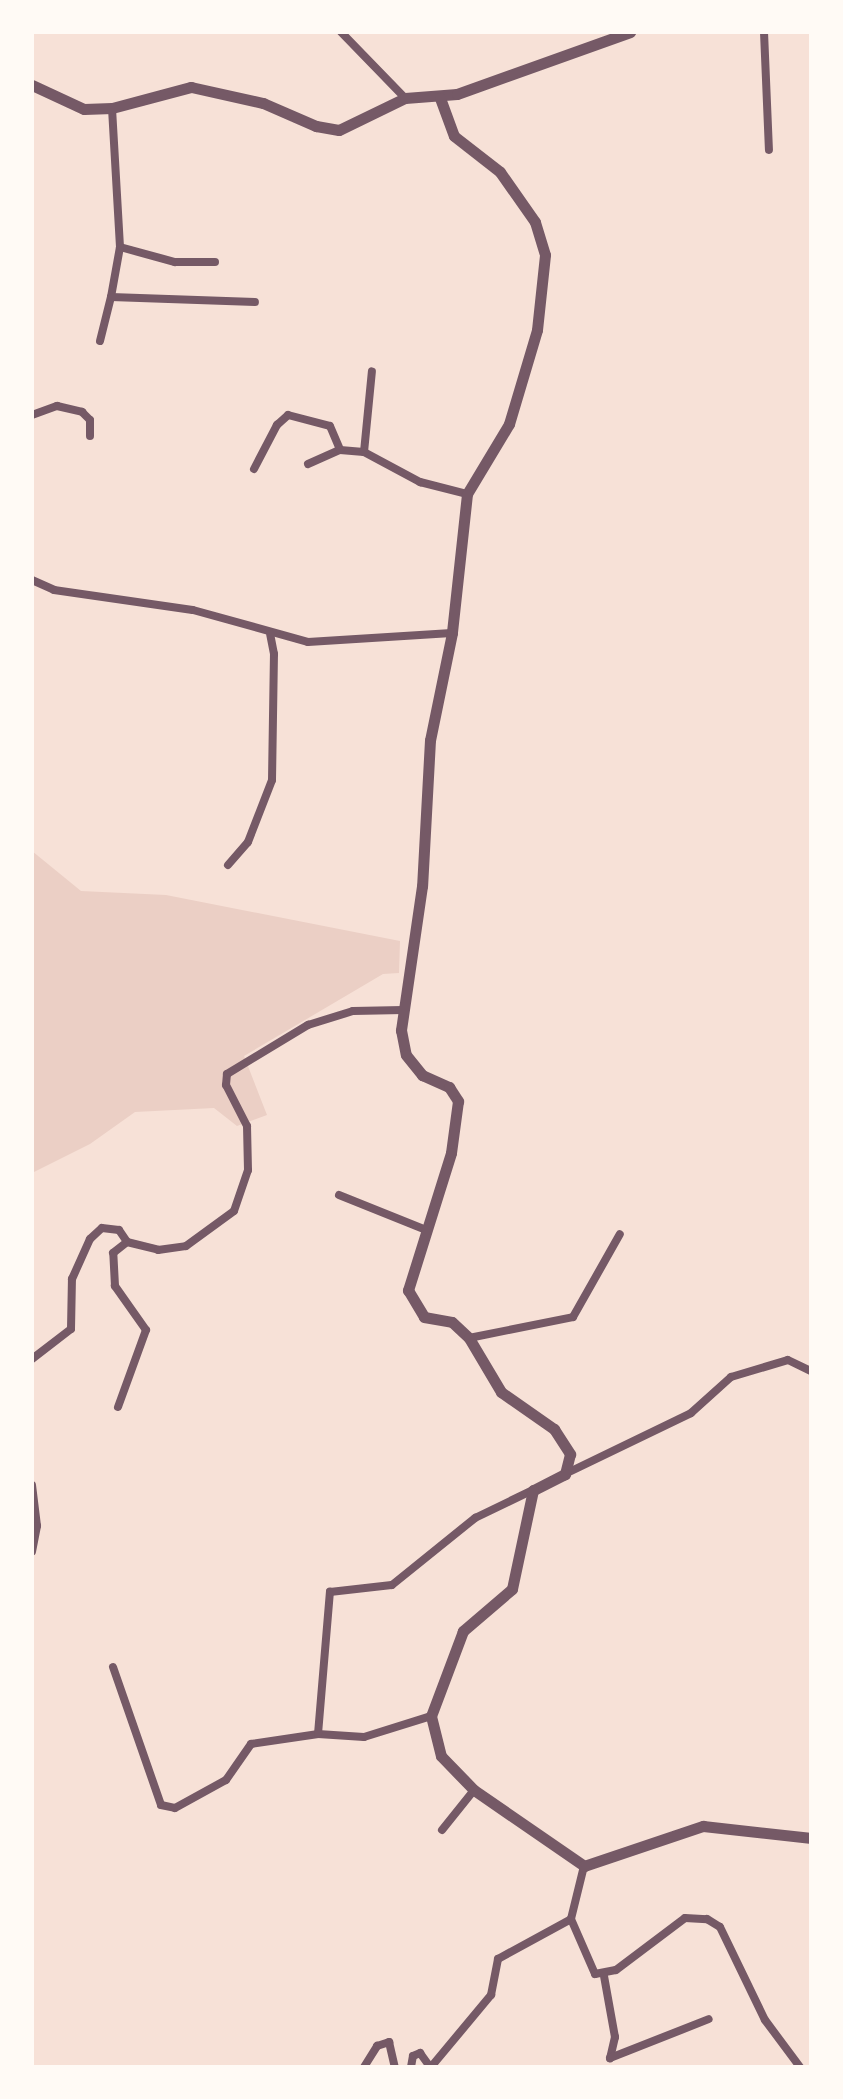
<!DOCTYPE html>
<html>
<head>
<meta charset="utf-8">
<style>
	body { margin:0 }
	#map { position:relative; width:843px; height:2099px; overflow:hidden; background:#f7e1d7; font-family:Commissioner,sans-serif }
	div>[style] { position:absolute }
	.green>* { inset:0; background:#ebcfc5 }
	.minor>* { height:8px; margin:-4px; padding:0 4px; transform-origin:4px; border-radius:4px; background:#755966 }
	.tertiary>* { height:11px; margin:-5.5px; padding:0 5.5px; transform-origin:5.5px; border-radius:5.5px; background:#755966 }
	span { translate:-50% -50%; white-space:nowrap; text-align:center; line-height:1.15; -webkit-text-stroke:8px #fffaf5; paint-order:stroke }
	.frame { position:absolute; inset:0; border:34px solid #fffaf5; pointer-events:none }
</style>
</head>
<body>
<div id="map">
	<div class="green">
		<i style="clip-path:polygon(32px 851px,81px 891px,166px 895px,400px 941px,399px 973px,383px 974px,244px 1056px,267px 1115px,237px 1126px,214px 1108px,135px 1112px,90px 1144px,32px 1173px)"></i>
	</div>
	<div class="minor">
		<i style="left:341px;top:32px;width:92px;rotate:45.9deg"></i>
		<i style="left:764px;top:32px;width:118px;rotate:87.6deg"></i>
		<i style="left:120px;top:247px;width:57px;rotate:15.3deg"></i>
		<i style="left:175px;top:262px;width:40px"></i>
		<i style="left:111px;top:297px;width:51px;rotate:-79.8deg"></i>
		<i style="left:120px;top:247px;width:139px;rotate:-93.3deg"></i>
		<i style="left:100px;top:341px;width:45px;rotate:-76deg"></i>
		<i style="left:111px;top:297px;width:144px;rotate:2deg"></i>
		<i style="left:32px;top:415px;width:27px;rotate:-20deg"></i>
		<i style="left:57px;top:406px;width:26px;rotate:13deg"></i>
		<i style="left:82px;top:412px;width:11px;rotate:45deg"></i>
		<i style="left:90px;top:420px;width:16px;rotate:90deg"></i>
		<i style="left:364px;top:452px;width:81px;rotate:-84.4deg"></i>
		<i style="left:308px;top:464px;width:35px;rotate:-24deg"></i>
		<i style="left:340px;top:450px;width:24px;rotate:5deg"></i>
		<i style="left:364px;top:452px;width:64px;rotate:28.2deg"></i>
		<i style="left:420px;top:482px;width:49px;rotate:14.3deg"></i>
		<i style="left:254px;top:469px;width:50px;rotate:-62.4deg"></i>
		<i style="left:277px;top:425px;width:15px;rotate:-42deg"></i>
		<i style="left:288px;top:415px;width:43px;rotate:14.7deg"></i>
		<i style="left:330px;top:426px;width:26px;rotate:67deg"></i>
		<i style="left:32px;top:580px;width:24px;rotate:24deg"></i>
		<i style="left:54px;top:590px;width:140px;rotate:8.2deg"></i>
		<i style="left:193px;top:610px;width:119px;rotate:15.5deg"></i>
		<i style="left:308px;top:642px;width:144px;rotate:-3.6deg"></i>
		<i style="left:228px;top:865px;width:30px;rotate:-49deg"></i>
		<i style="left:248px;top:842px;width:66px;rotate:-68.8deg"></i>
		<i style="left:272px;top:780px;width:126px;rotate:-89.1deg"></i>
		<i style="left:274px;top:654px;width:20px;rotate:-101deg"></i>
		<i style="left:339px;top:1195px;width:94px;rotate:21.9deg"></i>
		<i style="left:469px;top:1338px;width:106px;rotate:-11.4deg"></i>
		<i style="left:573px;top:1317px;width:95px;rotate:-60.5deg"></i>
		<i style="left:32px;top:1359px;width:49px;rotate:-37.6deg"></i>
		<i style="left:71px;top:1329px;width:50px;rotate:-88.9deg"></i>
		<i style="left:72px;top:1279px;width:44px;rotate:-65.8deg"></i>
		<i style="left:90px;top:1239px;width:16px;rotate:-43deg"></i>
		<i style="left:102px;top:1228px;width:17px;rotate:7deg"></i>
		<i style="left:119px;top:1230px;width:14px;rotate:56deg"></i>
		<i style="left:118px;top:1407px;width:82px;rotate:-70deg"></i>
		<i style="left:146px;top:1330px;width:54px;rotate:-125.2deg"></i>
		<i style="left:115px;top:1286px;width:33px;rotate:-93deg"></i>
		<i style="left:113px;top:1253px;width:18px;rotate:-38deg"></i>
		<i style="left:127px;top:1242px;width:32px;rotate:14deg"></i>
		<i style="left:158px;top:1250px;width:28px;rotate:-8deg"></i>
		<i style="left:186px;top:1246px;width:59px;rotate:-36.1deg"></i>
		<i style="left:234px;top:1211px;width:43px;rotate:-71.1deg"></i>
		<i style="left:248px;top:1170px;width:44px;rotate:-91.3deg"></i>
		<i style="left:247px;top:1126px;width:46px;rotate:-117.1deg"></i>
		<i style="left:226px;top:1085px;width:11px;rotate:-85deg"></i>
		<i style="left:227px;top:1074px;width:95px;rotate:-31.2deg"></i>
		<i style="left:308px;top:1025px;width:47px;rotate:-17.3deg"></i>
		<i style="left:353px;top:1011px;width:50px;rotate:-1.1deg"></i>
		<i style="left:565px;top:1474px;width:140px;rotate:-25.8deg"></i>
		<i style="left:691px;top:1413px;width:54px;rotate:-42deg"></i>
		<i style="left:731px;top:1377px;width:59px;rotate:-16.6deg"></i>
		<i style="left:788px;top:1360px;width:25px;rotate:26deg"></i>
		<i style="left:32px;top:1485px;width:41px;rotate:83deg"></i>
		<i style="left:37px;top:1526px;width:26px;rotate:101deg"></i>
		<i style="left:113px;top:1667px;width:146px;rotate:70.8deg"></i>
		<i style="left:161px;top:1805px;width:14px;rotate:12deg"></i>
		<i style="left:175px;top:1808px;width:58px;rotate:-28.8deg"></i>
		<i style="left:226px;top:1780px;width:44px;rotate:-55.2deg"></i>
		<i style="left:251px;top:1744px;width:68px;rotate:-8.5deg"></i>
		<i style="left:318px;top:1734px;width:46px;rotate:3.7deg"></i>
		<i style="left:364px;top:1737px;width:70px;rotate:-17.4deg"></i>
		<i style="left:318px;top:1734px;width:143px;rotate:-85.2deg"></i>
		<i style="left:330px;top:1592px;width:62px;rotate:-6.4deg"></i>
		<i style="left:392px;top:1585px;width:107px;rotate:-38.9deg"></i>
		<i style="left:475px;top:1518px;width:64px;rotate:-25.8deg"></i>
		<i style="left:442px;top:1830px;width:51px;rotate:-51.3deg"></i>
		<i style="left:584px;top:1866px;width:55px;rotate:103.8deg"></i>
		<i style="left:571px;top:1919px;width:60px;rotate:66.4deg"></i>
		<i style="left:595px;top:1974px;width:21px;rotate:-11deg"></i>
		<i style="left:616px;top:1970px;width:86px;rotate:-37deg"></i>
		<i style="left:685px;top:1918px;width:22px;rotate:3deg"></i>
		<i style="left:707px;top:1919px;width:15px;rotate:32deg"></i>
		<i style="left:720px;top:1927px;width:103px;rotate:64.2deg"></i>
		<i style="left:765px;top:2020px;width:59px;rotate:53.3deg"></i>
		<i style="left:604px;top:1976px;width:62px;rotate:79.8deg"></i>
		<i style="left:615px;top:2037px;width:22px;rotate:103deg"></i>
		<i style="left:610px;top:2058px;width:106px;rotate:-21.5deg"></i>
		<i style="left:364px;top:2067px;width:25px;rotate:-58deg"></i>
		<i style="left:377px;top:2046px;width:13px;rotate:-18deg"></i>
		<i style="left:389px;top:2042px;width:26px;rotate:77deg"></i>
		<i style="left:411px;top:2067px;width:11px;rotate:-80deg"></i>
		<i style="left:413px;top:2056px;width:8px;rotate:-23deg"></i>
		<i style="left:420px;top:2053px;width:17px;rotate:54deg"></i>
		<i style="left:431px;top:2067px;width:94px;rotate:-50.2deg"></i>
		<i style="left:491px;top:1995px;width:37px;rotate:-79deg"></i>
		<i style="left:498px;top:1959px;width:83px;rotate:-28.7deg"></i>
	</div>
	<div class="tertiary">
		<i style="left:32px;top:85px;width:57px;rotate:24.8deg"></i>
		<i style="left:84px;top:109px;width:28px;rotate:-2deg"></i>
		<i style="left:112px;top:108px;width:82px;rotate:-14.9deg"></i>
		<i style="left:191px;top:87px;width:74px;rotate:12.5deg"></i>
		<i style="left:263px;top:103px;width:58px;rotate:23.5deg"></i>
		<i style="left:316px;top:126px;width:23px;rotate:10deg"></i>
		<i style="left:339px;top:130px;width:73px;rotate:-25.9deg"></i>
		<i style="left:405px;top:98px;width:52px;rotate:-4.4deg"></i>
		<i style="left:457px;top:94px;width:184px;rotate:-19.7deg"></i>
		<i style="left:440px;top:98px;width:40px;rotate:69.8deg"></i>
		<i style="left:454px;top:136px;width:58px;rotate:38deg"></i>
		<i style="left:500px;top:172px;width:61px;rotate:55deg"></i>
		<i style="left:535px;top:222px;width:34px;rotate:73deg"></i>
		<i style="left:545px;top:255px;width:75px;rotate:96.1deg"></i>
		<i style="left:537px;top:330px;width:98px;rotate:106.6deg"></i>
		<i style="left:509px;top:424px;width:82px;rotate:121deg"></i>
		<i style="left:467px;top:494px;width:140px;rotate:96.2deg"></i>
		<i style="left:452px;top:633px;width:109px;rotate:101.6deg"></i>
		<i style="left:430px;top:740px;width:146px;rotate:93.1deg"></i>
		<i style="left:422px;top:886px;width:146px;rotate:98.3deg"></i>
		<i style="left:401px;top:1030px;width:25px;rotate:79deg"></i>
		<i style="left:406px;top:1055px;width:26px;rotate:51deg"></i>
		<i style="left:422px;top:1075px;width:30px;rotate:24deg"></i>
		<i style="left:449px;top:1087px;width:17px;rotate:57deg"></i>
		<i style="left:458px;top:1101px;width:52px;rotate:97.7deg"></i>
		<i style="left:451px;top:1153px;width:144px;rotate:107.4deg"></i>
		<i style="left:408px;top:1290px;width:31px;rotate:59deg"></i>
		<i style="left:424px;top:1317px;width:28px;rotate:10deg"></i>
		<i style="left:452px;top:1322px;width:23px;rotate:43deg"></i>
		<i style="left:469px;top:1338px;width:63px;rotate:59.3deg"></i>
		<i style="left:501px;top:1392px;width:65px;rotate:34.9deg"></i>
		<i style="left:554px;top:1429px;width:30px;rotate:57deg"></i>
		<i style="left:570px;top:1454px;width:21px;rotate:104deg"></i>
		<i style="left:565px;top:1474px;width:36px;rotate:153deg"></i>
		<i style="left:533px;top:1490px;width:101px;rotate:102deg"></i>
		<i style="left:512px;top:1589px;width:65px;rotate:139.4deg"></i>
		<i style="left:463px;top:1631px;width:91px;rotate:110.6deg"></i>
		<i style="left:431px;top:1716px;width:41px;rotate:76deg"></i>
		<i style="left:441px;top:1756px;width:47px;rotate:45.9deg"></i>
		<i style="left:474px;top:1790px;width:134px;rotate:34.6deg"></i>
		<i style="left:584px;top:1866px;width:126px;rotate:-18.6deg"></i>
		<i style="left:703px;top:1826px;width:109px;rotate:6.3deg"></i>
	</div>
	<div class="frame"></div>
</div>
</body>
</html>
